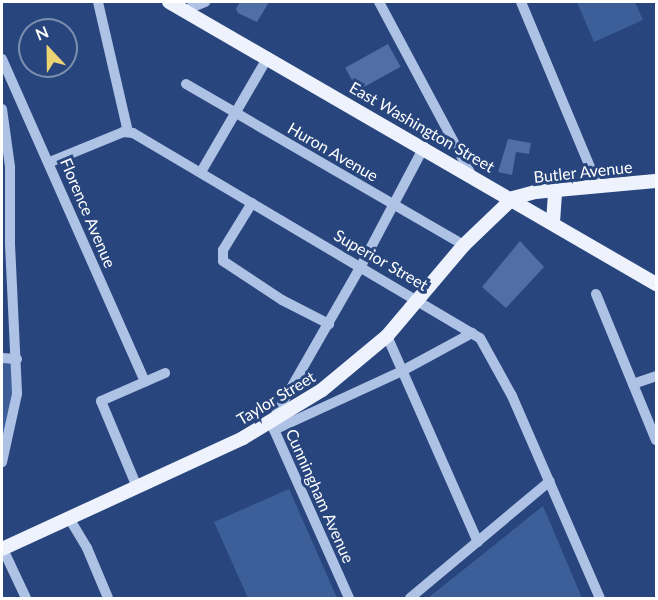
<!DOCTYPE html>
<html>
<head>
<meta charset="utf-8">
<style>
	body { margin:0 }
	#map { position:relative; width:658px; height:600px; overflow:hidden; background:#28467d; font-family:Lato,sans-serif }
	div>[style] { position:absolute }
	.green>* { inset:0; background:#3c5f9a }
	.building>* { inset:0; background:#5070a5; transform-origin:0 0 }
	.minor>* { height:10px; margin:-5px; padding:0 5px; transform-origin:5px; border-radius:5px; background:#adc2e4 }
	.major>* { height:14px; margin:-7px; padding:0 7px; transform-origin:7px; border-radius:7px; background:#edf2fd }
	span { translate:-50% -50%; white-space:nowrap; text-align:center; line-height:1.15; -webkit-text-stroke:6px #28467d; paint-order:stroke }
	.street-label { font-size:16px; color:#fff }
	.frame { position:absolute; inset:0; border:3px solid #fff; pointer-events:none }
	.north { position:absolute; left:18px; top:18px; width:60px; height:60px; box-sizing:border-box; background:#28467d; border:2px solid #7e90b1; border-radius:50%; rotate:338deg; font-size:16px; font-weight:700; line-height:24px; text-align:center; color:#fff }
	.north::after { content:''; display:block; margin:auto; width:21px; height:27px; background:#ecd374; clip-path:polygon(50% 0,100% 100%,50% 72%,0 100%) }
</style>
</head>
<body>
<div id="map">
	<div class="green">
		<i style="clip-path:polygon(577px 2px,635px 2px,643px 20px,594px 42px)"></i>
		<i style="clip-path:polygon(2px 358px,17px 359px,2px 461px)"></i>
		<i style="clip-path:polygon(289px 489px,337px 598px,248px 598px,214px 522px)"></i>
		<i style="clip-path:polygon(543px 506px,582px 598px,428px 598px)"></i>
	</div>
	<div class="building">
		<i style="clip-path:polygon(240px 2px,269px 2px,257px 22px,238px 13px,236px 9px)"></i>
		<i style="left:388px;top:44px;width:26px;height:49px;rotate:61deg"></i>
		<i style="clip-path:polygon(508px 139px,531px 143px,529px 154px,516px 152px,512px 175px,498px 172px)"></i>
		<i style="clip-path:polygon(520px 241px,544px 267px,506px 308px,482px 287px)"></i>
	</div>
	<div class="minor">
		<i style="left:98px;top:2px;width:133px;rotate:77deg"></i>
		<i style="left:379px;top:2px;width:195px;rotate:61.9deg"></i>
		<i style="left:521px;top:2px;width:199px;rotate:67.3deg"></i>
		<i style="left:185px;top:10px;width:22px;rotate:-22deg"></i>
		<i style="left:2px;top:59px;width:353px;rotate:66.1deg"></i>
		<i style="left:186px;top:84px;width:321px;rotate:30.1deg"></i>
		<i style="left:2px;top:109px;width:59px;rotate:82.1deg"></i>
		<i style="left:10px;top:167px;width:77px;rotate:90deg"></i>
		<i style="left:10px;top:244px;width:150px;rotate:87.3deg"></i>
		<i style="left:17px;top:394px;width:70px;rotate:102.4deg"></i>
		<i style="left:50px;top:162px;width:79px;rotate:-22.3deg"></i>
		<i style="left:123px;top:132px;width:10px;rotate:6deg"></i>
		<i style="left:133px;top:133px;width:403px;rotate:30.6deg"></i>
		<i style="left:480px;top:338px;width:66px;rotate:61.1deg"></i>
		<i style="left:512px;top:396px;width:220px;rotate:66.5deg"></i>
		<i style="left:201px;top:172px;width:133px;rotate:-59.8deg"></i>
		<i style="left:252px;top:203px;width:55px;rotate:121.7deg"></i>
		<i style="left:223px;top:250px;width:11px;rotate:90deg"></i>
		<i style="left:223px;top:261px;width:71px;rotate:33.5deg"></i>
		<i style="left:282px;top:300px;width:53px;rotate:27.1deg"></i>
		<i style="left:596px;top:294px;width:158px;rotate:67.7deg"></i>
		<i style="left:387px;top:336px;width:225px;rotate:66.2deg"></i>
		<i style="left:2px;top:358px;width:15px;rotate:4deg"></i>
		<i style="left:633px;top:384px;width:24px;rotate:-19deg"></i>
		<i style="left:274px;top:430px;width:141px;rotate:-24.7deg"></i>
		<i style="left:402px;top:371px;width:80px;rotate:-28.5deg"></i>
		<i style="left:137px;top:487px;width:93px;rotate:-112.7deg"></i>
		<i style="left:101px;top:401px;width:70px;rotate:-23.6deg"></i>
		<i style="left:69px;top:518px;width:35px;rotate:59deg"></i>
		<i style="left:87px;top:548px;width:54px;rotate:67.2deg"></i>
		<i style="left:3px;top:549px;width:54px;rotate:64.9deg"></i>
		<i style="left:349px;top:598px;width:192px;rotate:-114deg"></i>
		<i style="left:271px;top:423px;width:181px;rotate:-60.2deg"></i>
		<i style="left:361px;top:266px;width:135px;rotate:-62.1deg"></i>
		<i style="left:410px;top:598px;width:182px;rotate:-39.9deg"></i>
	</div>
	<div class="major">
		<i style="left:169px;top:2px;width:563px;rotate:30.07deg"></i>
		<i style="left:553px;top:222px;width:32px;rotate:-86deg"></i>
		<i style="left:2px;top:549px;width:265px;rotate:-24.7deg"></i>
		<i style="left:243px;top:438px;width:92px;rotate:-31.3deg"></i>
		<i style="left:322px;top:390px;width:85px;rotate:-39.7deg"></i>
		<i style="left:387px;top:336px;width:119px;rotate:-49.8deg"></i>
		<i style="left:464px;top:245px;width:68px;rotate:-43.8deg"></i>
		<i style="left:513px;top:198px;width:23px;rotate:-15deg"></i>
		<i style="left:535px;top:192px;width:121px;rotate:-5.2deg"></i>
	</div>
	<div class="street-label">
		<span style="left:422px;top:127px;rotate:30deg">East Washington Street</span>
		<span style="left:333px;top:152px;rotate:30deg">Huron Avenue</span>
		<span style="left:583px;top:172px;rotate:-6deg">Butler Avenue</span>
		<span style="left:88px;top:213px;rotate:67deg">Florence Avenue</span>
		<span style="left:381px;top:260px;rotate:30deg">Superior Street</span>
		<span style="left:276px;top:398px;rotate:-31deg">Taylor Street</span>
		<span style="left:320px;top:496px;rotate:66deg">Cunningham Avenue</span>
	</div>
	<div class="frame"></div>
	<div class="north">N</div>
</div>
</body>
</html>
